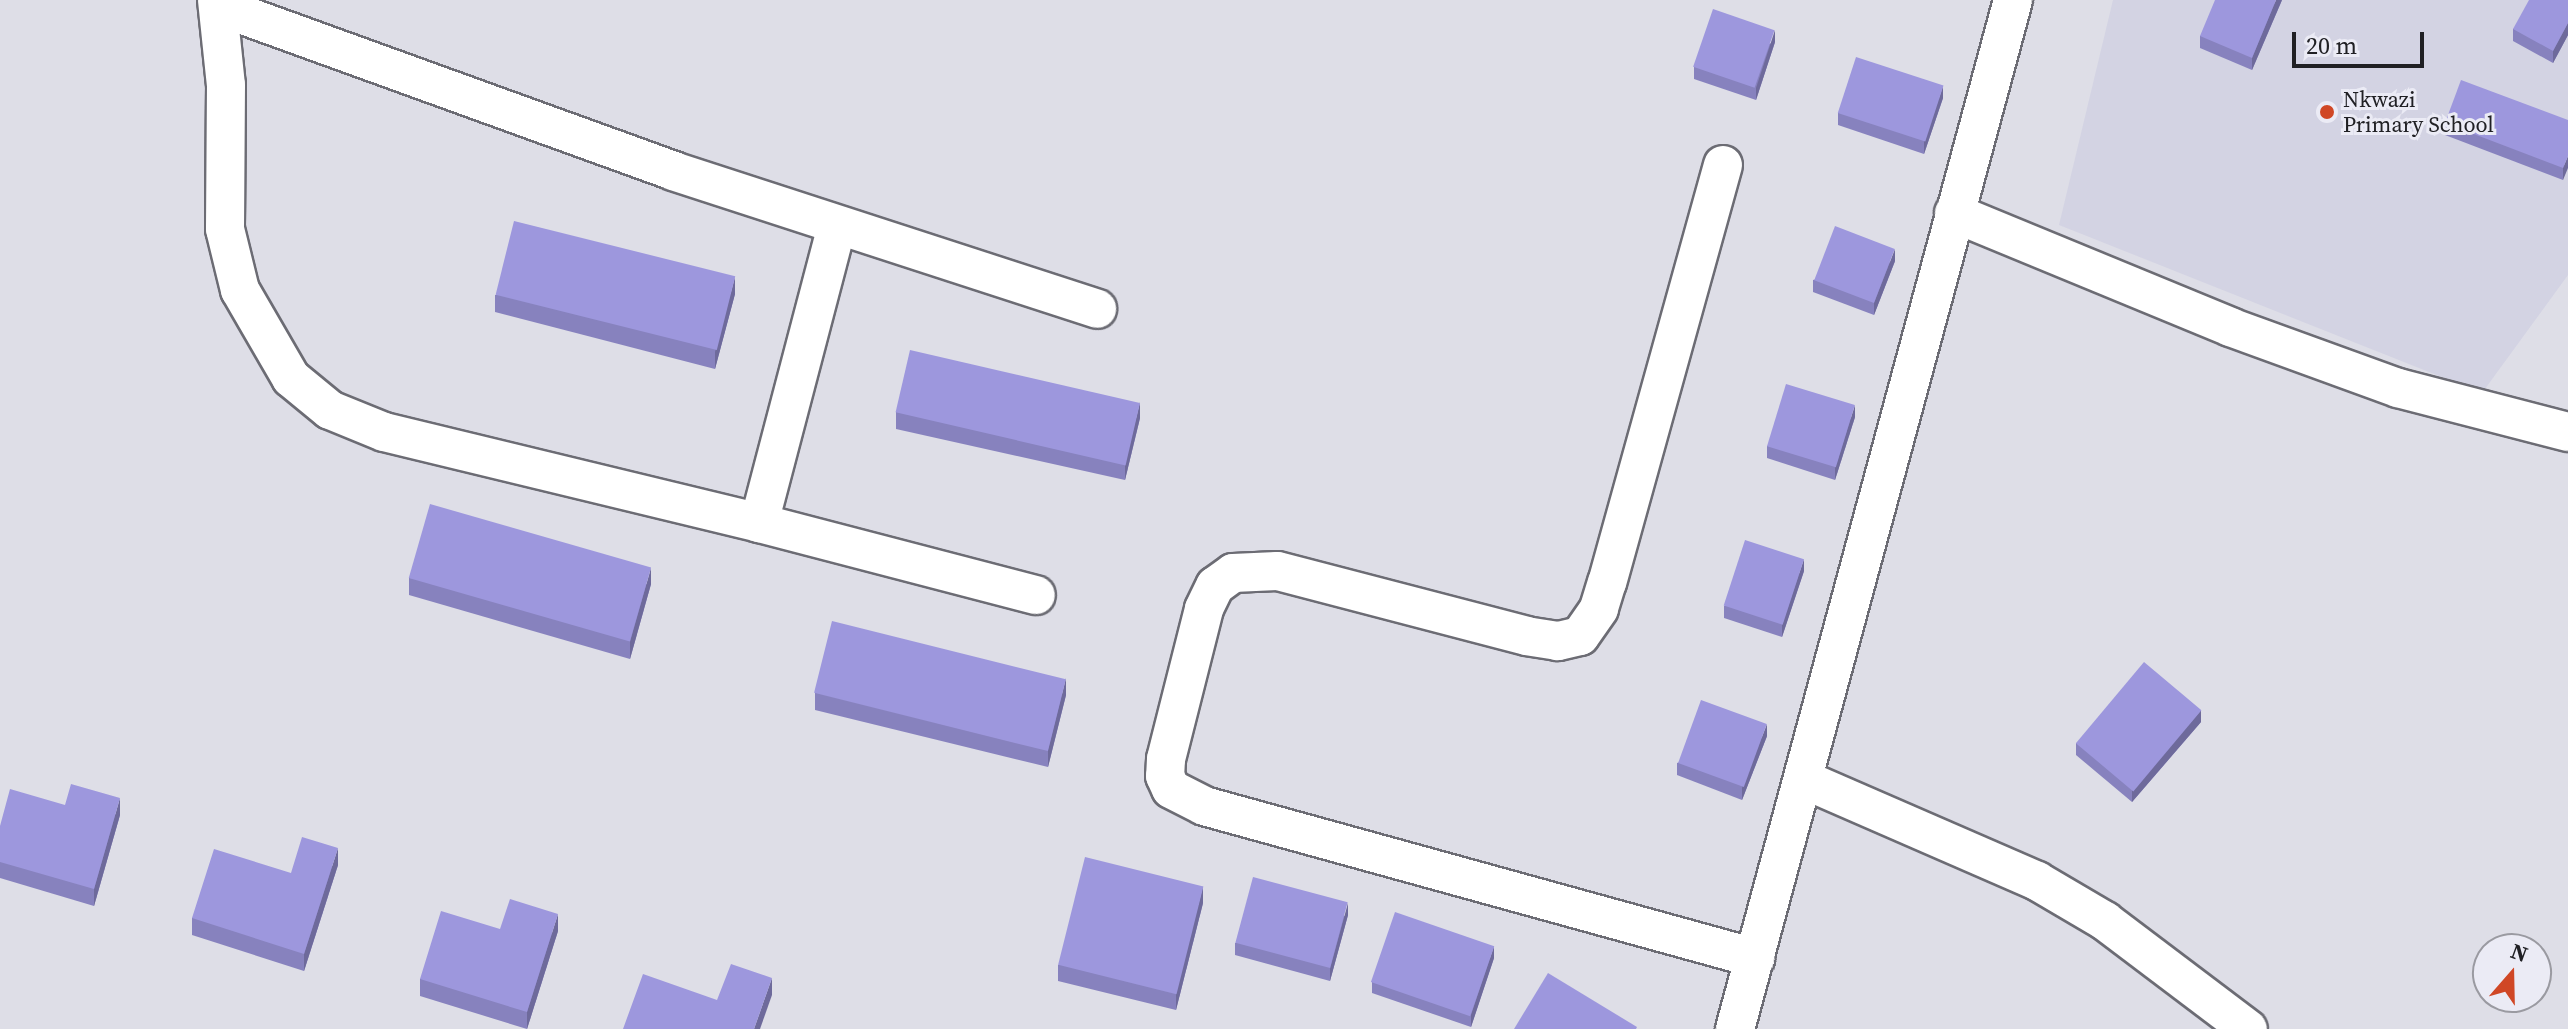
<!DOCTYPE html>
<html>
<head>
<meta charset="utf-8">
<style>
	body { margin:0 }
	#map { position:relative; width:2568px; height:1029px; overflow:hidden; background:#dedee7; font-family:"Source Serif 4",serif }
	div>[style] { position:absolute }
	.built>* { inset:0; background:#d3d3e3 }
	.roads { filter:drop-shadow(2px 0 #6c6c74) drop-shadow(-2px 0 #6c6c74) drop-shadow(0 2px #6c6c74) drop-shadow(0 -2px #6c6c74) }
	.minor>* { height:38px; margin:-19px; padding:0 19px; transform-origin:19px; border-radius:19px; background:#fff }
	.wall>* { inset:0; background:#8782be }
	.shaded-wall>* { inset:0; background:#6e6a9b }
	.building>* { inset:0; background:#9d97dd; transform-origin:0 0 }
	.dots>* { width:22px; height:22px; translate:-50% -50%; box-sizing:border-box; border:4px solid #ebebf5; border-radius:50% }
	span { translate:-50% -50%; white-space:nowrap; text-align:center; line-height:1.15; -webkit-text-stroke:6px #ebebf5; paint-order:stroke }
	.poi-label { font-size:22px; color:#202024 }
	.left { translate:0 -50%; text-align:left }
	.north { position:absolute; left:2472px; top:933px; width:80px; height:80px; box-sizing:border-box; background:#ebebf5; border:2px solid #9a9aa1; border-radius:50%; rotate:20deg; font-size:22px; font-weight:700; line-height:32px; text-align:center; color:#202024 }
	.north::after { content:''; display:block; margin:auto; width:28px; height:36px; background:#d04725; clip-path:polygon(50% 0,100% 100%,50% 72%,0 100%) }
	.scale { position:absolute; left:2292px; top:32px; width:132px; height:36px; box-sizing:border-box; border:4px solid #202024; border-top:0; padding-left:10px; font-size:24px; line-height:28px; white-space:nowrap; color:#202024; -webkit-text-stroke:6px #ebebf5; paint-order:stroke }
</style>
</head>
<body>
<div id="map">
	<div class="built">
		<i style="clip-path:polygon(2113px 0,2568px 0,2568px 275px,2482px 393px,2059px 225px)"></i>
	</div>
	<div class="roads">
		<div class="minor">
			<i style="left:217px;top:0;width:85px;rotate:84deg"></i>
			<i style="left:226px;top:85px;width:144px;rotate:90.4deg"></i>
			<i style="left:225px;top:229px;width:63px;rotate:76.2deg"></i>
			<i style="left:240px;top:290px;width:102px;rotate:59.9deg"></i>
			<i style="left:291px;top:378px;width:50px;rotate:39.4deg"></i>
			<i style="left:330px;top:410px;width:58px;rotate:22.2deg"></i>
			<i style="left:384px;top:432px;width:386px;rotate:13.6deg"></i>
			<i style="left:759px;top:523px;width:286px;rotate:14.6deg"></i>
			<i style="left:221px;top:7px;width:481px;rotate:19.9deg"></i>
			<i style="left:673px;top:171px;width:446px;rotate:18deg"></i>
			<i style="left:1723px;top:165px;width:433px;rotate:105.5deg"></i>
			<i style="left:1607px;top:582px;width:28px;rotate:107deg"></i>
			<i style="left:1599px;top:609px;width:33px;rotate:125deg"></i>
			<i style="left:1580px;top:636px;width:23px;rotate:167deg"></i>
			<i style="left:1558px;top:641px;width:31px;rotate:-171deg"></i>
			<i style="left:1527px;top:636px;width:258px;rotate:-165.4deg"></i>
			<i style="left:1277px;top:571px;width:44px;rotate:177.4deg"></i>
			<i style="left:1233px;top:573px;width:22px;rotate:144deg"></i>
			<i style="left:1215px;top:586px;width:25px;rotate:116deg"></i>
			<i style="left:1204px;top:609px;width:155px;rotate:104.2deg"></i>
			<i style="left:1166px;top:759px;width:17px;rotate:93deg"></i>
			<i style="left:1165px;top:776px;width:14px;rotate:65deg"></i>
			<i style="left:1171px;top:789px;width:37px;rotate:27deg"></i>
			<i style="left:1204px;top:806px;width:572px;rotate:15.42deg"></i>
			<i style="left:1954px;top:213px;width:299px;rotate:22.4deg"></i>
			<i style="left:2230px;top:327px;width:179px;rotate:20deg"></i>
			<i style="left:2398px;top:388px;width:176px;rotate:14.5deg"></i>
			<i style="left:759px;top:523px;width:307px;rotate:-75.3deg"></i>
			<i style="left:1805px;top:780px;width:253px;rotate:23.5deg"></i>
			<i style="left:2037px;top:881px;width:79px;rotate:30.5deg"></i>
			<i style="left:2105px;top:921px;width:179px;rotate:37.1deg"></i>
			<i style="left:1735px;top:1029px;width:1066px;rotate:-74.88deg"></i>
		</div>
	</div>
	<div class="wall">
		<i style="clip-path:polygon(2282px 0,2252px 70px,2200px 48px,2200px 36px)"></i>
		<i style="clip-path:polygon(2568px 0,2568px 35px,2553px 63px,2513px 41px,2513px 29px)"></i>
		<i style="clip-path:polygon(1775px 42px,1756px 100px,1694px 79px,1694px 67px)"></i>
		<i style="clip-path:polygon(1943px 98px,1924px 154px,1838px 125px,1838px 113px)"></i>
		<i style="clip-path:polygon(2568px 120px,2563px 180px,2445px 135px,2445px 123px)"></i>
		<i style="clip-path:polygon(1895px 261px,1874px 315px,1813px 292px,1813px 280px)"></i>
		<i style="clip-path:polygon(735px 294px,715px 369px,495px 312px,495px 295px)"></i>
		<i style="clip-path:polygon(896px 412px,1140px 418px,1125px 480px,896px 429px)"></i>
		<i style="clip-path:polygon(1855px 417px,1835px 480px,1767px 458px,1767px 446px)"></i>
		<i style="clip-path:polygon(1804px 571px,1782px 637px,1724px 618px,1724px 606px)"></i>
		<i style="clip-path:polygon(409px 578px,651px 584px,630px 659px,409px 595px)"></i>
		<i style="clip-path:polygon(815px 693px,1066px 695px,1048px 767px,815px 710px)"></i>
		<i style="clip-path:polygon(2201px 722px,2132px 802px,2076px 755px,2076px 743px)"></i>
		<i style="clip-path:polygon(1767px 736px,1742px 800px,1677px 775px,1677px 763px)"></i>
		<i style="clip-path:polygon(65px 805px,120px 815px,94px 906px,0 878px,0 826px)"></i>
		<i style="clip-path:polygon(338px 865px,304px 971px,192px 935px,192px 918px,291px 873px)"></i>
		<i style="clip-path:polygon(1203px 903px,1176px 1010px,1058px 981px,1058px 965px)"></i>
		<i style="clip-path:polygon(1348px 915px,1330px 981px,1235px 955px,1235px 943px)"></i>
		<i style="clip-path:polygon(558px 931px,527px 1029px,420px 996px,420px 979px)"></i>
		<i style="clip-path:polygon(1494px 958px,1471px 1027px,1372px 993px,1372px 982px)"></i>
	</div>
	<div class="shaded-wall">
		<i style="clip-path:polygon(2276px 0,2282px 0,2252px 70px,2252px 58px)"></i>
		<i style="clip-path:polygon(2568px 23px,2568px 35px,2553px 63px,2553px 51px)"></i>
		<i style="clip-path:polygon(1775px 30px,1775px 42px,1756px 100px,1756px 88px)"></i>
		<i style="clip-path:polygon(1943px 86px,1943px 98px,1924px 154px,1924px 142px)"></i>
		<i style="clip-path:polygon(2568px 156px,2568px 168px,2563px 180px,2563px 168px)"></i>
		<i style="clip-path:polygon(1895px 249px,1895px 261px,1874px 315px,1874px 303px)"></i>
		<i style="clip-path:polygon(735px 277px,735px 294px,715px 369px,715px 352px)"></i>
		<i style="clip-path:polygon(1140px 402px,1140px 418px,1125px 480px,1125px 464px)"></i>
		<i style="clip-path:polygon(1855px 405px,1855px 417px,1835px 480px,1835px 468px)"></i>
		<i style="clip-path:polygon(1804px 559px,1804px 571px,1782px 637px,1782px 625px)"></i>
		<i style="clip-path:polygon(651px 568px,651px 584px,630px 659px,630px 642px)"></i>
		<i style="clip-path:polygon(1066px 678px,1066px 695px,1048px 767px,1048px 750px)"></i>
		<i style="clip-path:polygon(2201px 710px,2201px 722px,2132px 802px,2132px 790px)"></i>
		<i style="clip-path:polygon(1767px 724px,1767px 736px,1742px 800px,1742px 788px)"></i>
		<i style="clip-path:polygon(120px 798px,120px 815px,94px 906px,94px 889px)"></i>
		<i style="clip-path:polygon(338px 848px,338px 865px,304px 971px,304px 954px)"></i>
		<i style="clip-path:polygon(1203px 886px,1203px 903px,1176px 1010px,1176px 993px)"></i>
		<i style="clip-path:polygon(1348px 903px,1348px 915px,1330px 981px,1330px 969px)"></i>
		<i style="clip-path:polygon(558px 914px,558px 931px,527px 1029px,527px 1012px)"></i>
		<i style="clip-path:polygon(1494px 946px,1494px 958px,1471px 1027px,1471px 1015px)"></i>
		<i style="clip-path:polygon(772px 978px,772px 995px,760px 1029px,754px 1029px)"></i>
	</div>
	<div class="building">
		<i style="clip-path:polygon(2215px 0,2276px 0,2252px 58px,2200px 36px)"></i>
		<i style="clip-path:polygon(2529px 0,2568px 0,2568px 23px,2553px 51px,2513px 29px)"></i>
		<i style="left:1713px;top:9px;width:65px;height:61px;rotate:19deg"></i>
		<i style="left:1856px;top:57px;width:92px;height:59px;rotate:18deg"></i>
		<i style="clip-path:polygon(2461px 80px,2568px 120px,2568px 156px,2563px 168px,2445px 123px)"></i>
		<i style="left:514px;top:221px;width:228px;height:76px;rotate:14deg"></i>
		<i style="left:1835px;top:226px;width:64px;height:58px;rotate:21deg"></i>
		<i style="left:910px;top:350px;width:236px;height:64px;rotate:13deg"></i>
		<i style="left:1786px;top:384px;width:72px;height:65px;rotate:17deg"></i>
		<i style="left:430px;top:504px;width:230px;height:77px;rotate:16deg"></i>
		<i style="left:1745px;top:540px;width:62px;height:69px;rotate:18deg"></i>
		<i style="left:832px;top:621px;width:241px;height:74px;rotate:14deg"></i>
		<i style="left:2144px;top:662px;width:75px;height:106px;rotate:40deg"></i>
		<i style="left:1701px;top:700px;width:70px;height:67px;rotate:20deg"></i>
		<i style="clip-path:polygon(71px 784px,120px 798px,94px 889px,0 862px,0 826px,10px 789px,65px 805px)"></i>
		<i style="clip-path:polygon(302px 837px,338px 848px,304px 954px,192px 918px,214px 849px,291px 873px)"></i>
		<i style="left:1085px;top:857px;width:122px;height:111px;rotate:14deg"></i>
		<i style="left:1253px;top:877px;width:98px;height:68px;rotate:15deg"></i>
		<i style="clip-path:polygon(510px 899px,558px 914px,527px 1012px,420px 979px,441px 911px,500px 929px)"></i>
		<i style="left:1395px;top:912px;width:105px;height:74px;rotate:19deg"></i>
		<i style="clip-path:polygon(731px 964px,772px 978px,754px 1029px,623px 1029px,643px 974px,717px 1000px)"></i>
		<i style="clip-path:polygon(1548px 973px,1637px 1027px,1636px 1029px,1514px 1029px)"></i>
	</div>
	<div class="dots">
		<i style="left:2327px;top:112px;background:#d04725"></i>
	</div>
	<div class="poi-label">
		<span class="left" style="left:2343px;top:112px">Nkwazi<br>Primary School</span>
	</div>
	<div class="north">N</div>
	<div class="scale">20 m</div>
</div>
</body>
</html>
